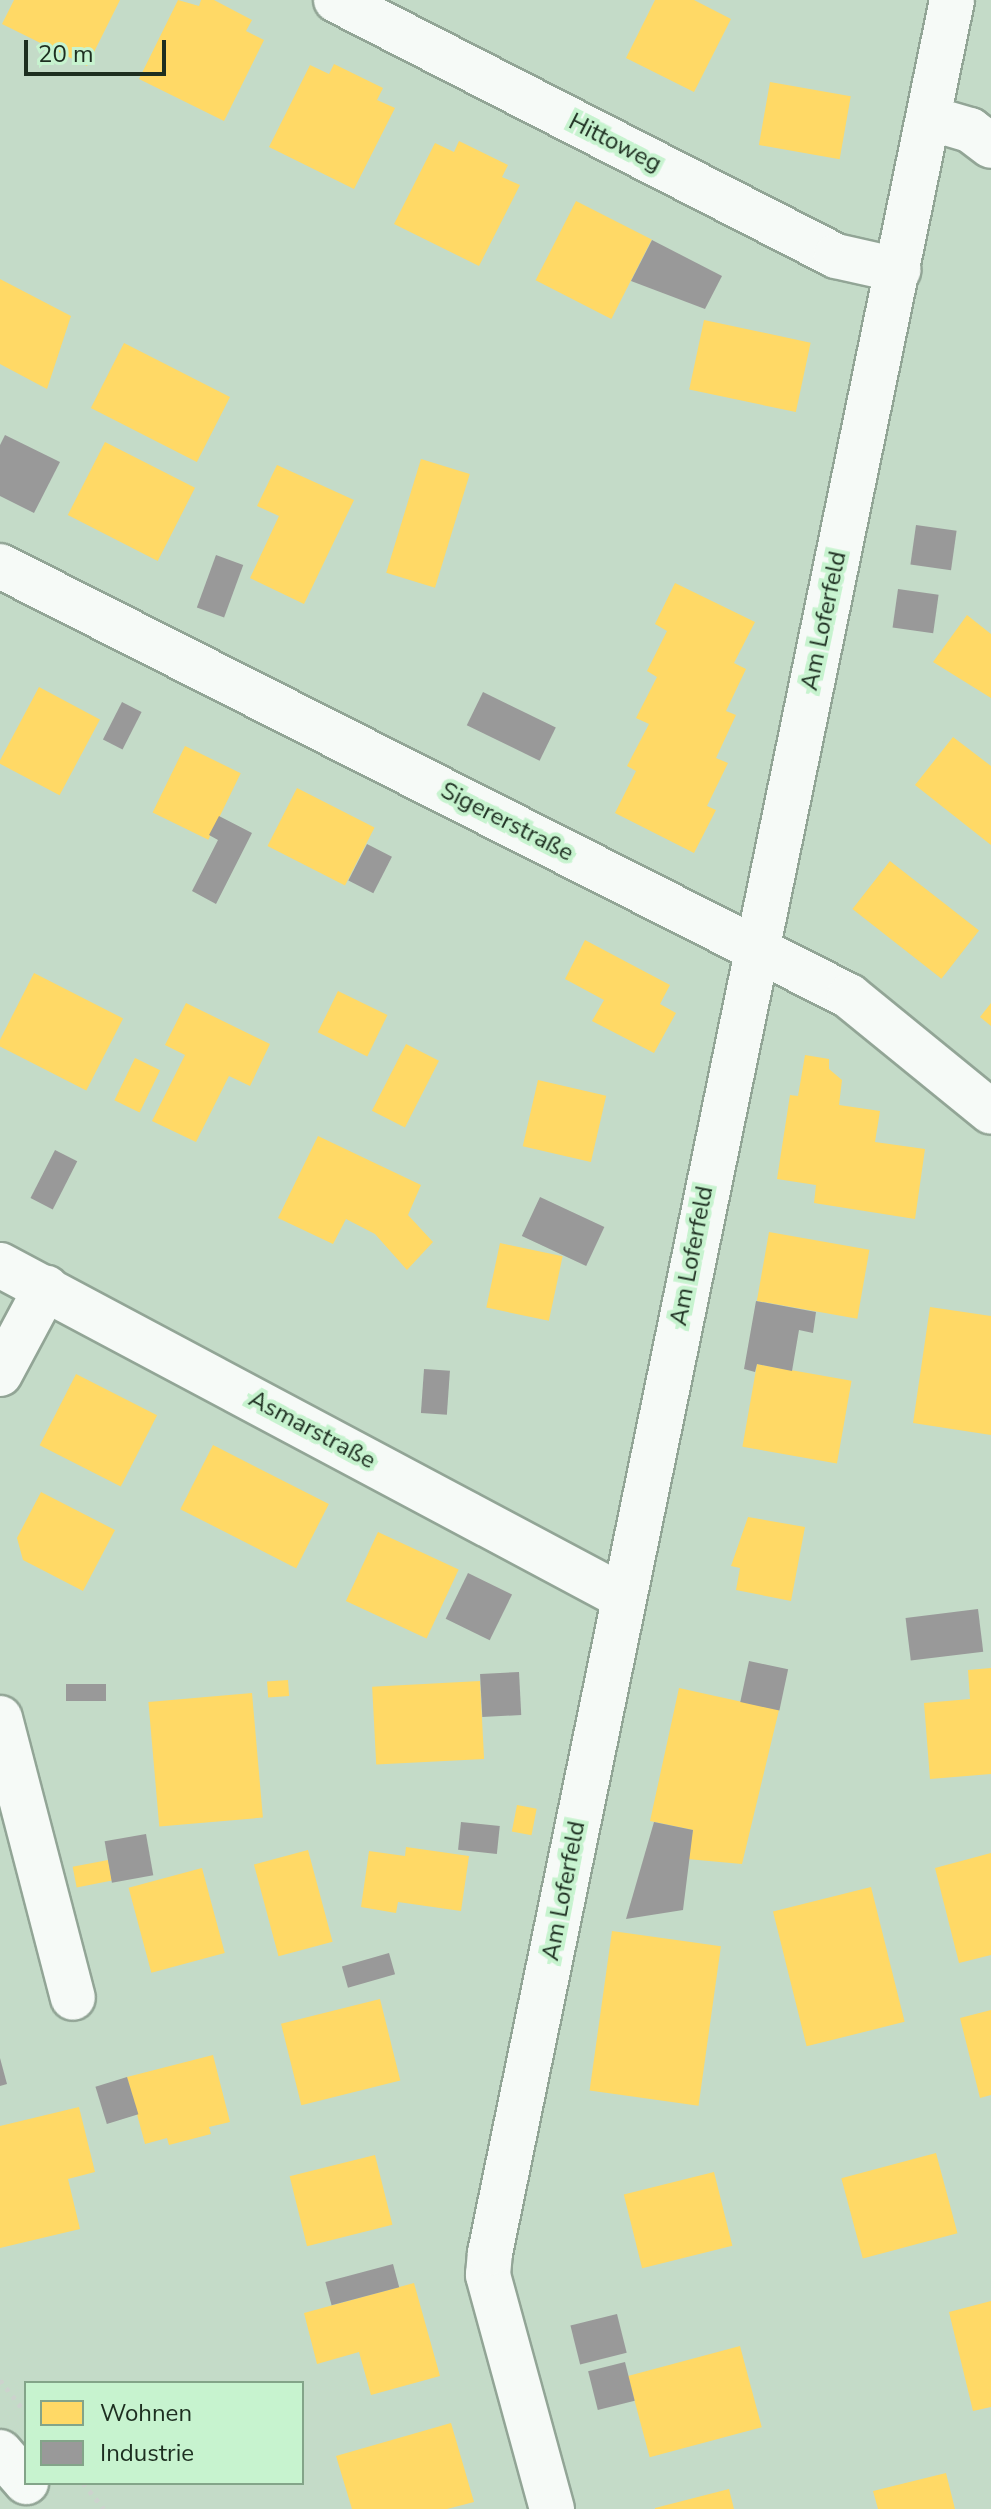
<!DOCTYPE html>
<html>
<head>
<meta charset="utf-8">
<style>
	body { margin:0 }
	#map { position:relative; width:991px; height:2509px; overflow:hidden; background:#c4dbc8; font-family:"Nunito Sans",sans-serif }
	div>[style] { position:absolute }
	.homes>* { inset:0; background:#ffd966; transform-origin:0 0 }
	.industry>* { inset:0; background:#999; transform-origin:0 0 }
	.path>* { height:5px; margin-top:-2.5px; transform-origin:0; background:repeating-linear-gradient(90deg,#ccd3cd 0 4px,transparent 0 10px) }
	.roads { filter:drop-shadow(2px 0 #92a596) drop-shadow(-2px 0 #92a596) drop-shadow(0 2px #92a596) drop-shadow(0 -2px #92a596) }
	.street>* { height:44px; margin:-22px; padding:0 22px; transform-origin:22px; border-radius:22px; background:#f6faf7 }
	.secondary>* { height:44px; margin:-22px; padding:0 22px; transform-origin:22px; border-radius:22px; background:#f6faf7 }
	span { translate:-50% -50%; white-space:nowrap; text-align:center; line-height:1.15; -webkit-text-stroke:8px #c7f3cf; paint-order:stroke }
	.street-label { font-size:24px; color:#1d2e20 }
	.legend { position:absolute; left:24px; top:2381px; width:280px; height:104px; box-sizing:border-box; background:#c7f3cf; border:2px solid #83a489; margin:0; padding:10px 14px; list-style:none; font-size:24px; color:#1d2e20 }
	.legend li { display:flex; align-items:center; gap:16px; height:40px }
	.legend b { width:40px; border:2px solid #83a489 }
	.scale { position:absolute; left:24px; top:40px; width:142px; height:36px; box-sizing:border-box; border:4px solid #1d2e20; border-top:0; padding-left:10px; font-size:24px; line-height:28px; white-space:nowrap; color:#1d2e20; -webkit-text-stroke:6px #c7f3cf; paint-order:stroke }
</style>
</head>
<body>
<div id="map">
	<div class="homes">
		<i style="clip-path:polygon(14px 0,120px 0,87px 66px,2px 24px)"></i>
		<i style="clip-path:polygon(178px 0,199px 6px,201px 0,214px 0,252px 20px,246px 31px,264px 40px,224px 121px,139px 79px)"></i>
		<i style="clip-path:polygon(655px 0,694px 0,731px 19px,694px 92px,626px 58px)"></i>
		<i style="clip-path:polygon(334px 64px,383px 88px,377px 100px,395px 108px,354px 189px,269px 147px,310px 65px,329px 74px)"></i>
		<i style="left:770px;top:82px;width:82px;height:64px;rotate:10deg"></i>
		<i style="clip-path:polygon(459px 141px,508px 165px,502px 177px,520px 185px,479px 266px,394px 224px,435px 143px,454px 152px)"></i>
		<i style="left:576px;top:201px;width:85px;height:89px;rotate:27deg"></i>
		<i style="clip-path:polygon(0 279px,71px 316px,47px 389px,0 364px)"></i>
		<i style="left:704px;top:320px;width:109px;height:71px;rotate:12deg"></i>
		<i style="left:124px;top:343px;width:119px;height:73px;rotate:27deg"></i>
		<i style="left:105px;top:442px;width:101px;height:82px;rotate:27deg"></i>
		<i style="left:421px;top:459px;width:51px;height:119px;rotate:17deg"></i>
		<i style="clip-path:polygon(277px 465px,354px 500px,304px 604px,250px 578px,279px 516px,257px 506px)"></i>
		<i style="clip-path:polygon(675px 583px,755px 622px,734px 663px,746px 669px,726px 711px,736px 715px,716px 758px,728px 763px,707px 806px,716px 810px,694px 853px,615px 813px,636px 771px,627px 766px,649px 724px,636px 718px,657px 677px,647px 671px,667px 631px,655px 624px)"></i>
		<i style="clip-path:polygon(967px 615px,991px 634px,991px 698px,933px 662px)"></i>
		<i style="left:39px;top:687px;width:69px;height:86px;rotate:28deg"></i>
		<i style="clip-path:polygon(953px 737px,991px 766px,991px 845px,915px 785px)"></i>
		<i style="left:185px;top:746px;width:62px;height:74px;rotate:26deg"></i>
		<i style="left:297px;top:788px;width:87px;height:65px;rotate:27deg"></i>
		<i style="left:890px;top:861px;width:113px;height:61px;rotate:38deg"></i>
		<i style="clip-path:polygon(585px 940px,670px 985px,660px 1004px,676px 1013px,654px 1053px,592px 1021px,604px 1000px,565px 979px)"></i>
		<i style="left:34px;top:973px;width:100px;height:81px;rotate:27deg"></i>
		<i style="left:338px;top:991px;width:55px;height:46px;rotate:26deg"></i>
		<i style="clip-path:polygon(186px 1003px,270px 1044px,250px 1086px,229px 1076px,196px 1142px,152px 1121px,185px 1055px,165px 1045px)"></i>
		<i style="clip-path:polygon(991px 1003px,991px 1026px,980px 1017px)"></i>
		<i style="left:406px;top:1044px;width:37px;height:75px;rotate:27deg"></i>
		<i style="clip-path:polygon(805px 1055px,829px 1059px,829px 1069px,842px 1080px,839px 1105px,880px 1111px,875px 1142px,925px 1149px,915px 1219px,814px 1203px,816px 1185px,777px 1179px,790px 1095px,798px 1096px)"></i>
		<i style="left:135px;top:1058px;width:28px;height:47px;rotate:26deg"></i>
		<i style="left:538px;top:1080px;width:70px;height:68px;rotate:13deg"></i>
		<i style="clip-path:polygon(318px 1136px,421px 1185px,408px 1215px,433px 1242px,407px 1270px,375px 1234px,346px 1219px,333px 1244px,278px 1218px)"></i>
		<i style="left:769px;top:1232px;width:102px;height:70px;rotate:10deg"></i>
		<i style="left:500px;top:1243px;width:64px;height:66px;rotate:12deg"></i>
		<i style="clip-path:polygon(930px 1307px,991px 1316px,991px 1435px,913px 1423px)"></i>
		<i style="left:757px;top:1364px;width:96px;height:84px;rotate:10deg"></i>
		<i style="left:76px;top:1374px;width:91px;height:80px;rotate:27deg"></i>
		<i style="left:213px;top:1445px;width:130px;height:72px;rotate:27deg"></i>
		<i style="clip-path:polygon(41px 1492px,115px 1530px,83px 1591px,23px 1560px,17px 1538px)"></i>
		<i style="clip-path:polygon(748px 1517px,805px 1527px,791px 1601px,736px 1590px,740px 1568px,731px 1566px)"></i>
		<i style="left:378px;top:1532px;width:89px;height:76px;rotate:25deg"></i>
		<i style="clip-path:polygon(991px 1668px,991px 1774px,930px 1779px,924px 1703px,970px 1699px,968px 1670px)"></i>
		<i style="left:288px;top:1680px;width:16px;height:21px;rotate:86deg"></i>
		<i style="left:480px;top:1681px;width:78px;height:108px;rotate:87deg"></i>
		<i style="clip-path:polygon(679px 1688px,779px 1710px,742px 1864px,687px 1859px,693px 1830px,650px 1821px)"></i>
		<i style="left:252px;top:1693px;width:125px;height:104px;rotate:85deg"></i>
		<i style="left:517px;top:1805px;width:20px;height:27px;rotate:11deg"></i>
		<i style="clip-path:polygon(406px 1847px,469px 1856px,461px 1911px,398px 1902px,396px 1913px,361px 1907px,369px 1851px,405px 1856px)"></i>
		<i style="left:308px;top:1850px;width:95px;height:56px;rotate:75deg"></i>
		<i style="clip-path:polygon(991px 1853px,991px 1955px,959px 1963px,935px 1868px)"></i>
		<i style="left:108px;top:1860px;width:21px;height:36px;rotate:79deg"></i>
		<i style="left:202px;top:1868px;width:88px;height:76px;rotate:75deg"></i>
		<i style="left:871px;top:1887px;width:139px;height:101px;rotate:76deg"></i>
		<i style="left:612px;top:1931px;width:110px;height:161px;rotate:8deg"></i>
		<i style="left:380px;top:1999px;width:84px;height:102px;rotate:76deg"></i>
		<i style="clip-path:polygon(991px 2010px,991px 2095px,980px 2098px,960px 2018px)"></i>
		<i style="clip-path:polygon(213px 2055px,230px 2122px,209px 2127px,211px 2134px,169px 2145px,167px 2138px,145px 2144px,127px 2077px)"></i>
		<i style="clip-path:polygon(79px 2107px,95px 2172px,68px 2179px,80px 2229px,0 2248px,0 2126px)"></i>
		<i style="left:936px;top:2153px;width:83px;height:98px;rotate:75deg"></i>
		<i style="left:375px;top:2155px;width:72px;height:88px;rotate:76deg"></i>
		<i style="left:714px;top:2172px;width:76px;height:93px;rotate:76deg"></i>
		<i style="clip-path:polygon(414px 2283px,440px 2376px,371px 2395px,359px 2352px,317px 2364px,304px 2313px)"></i>
		<i style="clip-path:polygon(991px 2301px,991px 2407px,973px 2411px,949px 2312px)"></i>
		<i style="left:740px;top:2346px;width:84px;height:116px;rotate:75deg"></i>
		<i style="clip-path:polygon(451px 2423px,474px 2502px,447px 2509px,352px 2509px,336px 2456px)"></i>
		<i style="clip-path:polygon(946px 2473px,955px 2509px,878px 2509px,873px 2491px)"></i>
		<i style="clip-path:polygon(729px 2489px,734px 2509px,655px 2509px,655px 2508px)"></i>
	</div>
	<div class="industry">
		<i style="clip-path:polygon(652px 240px,722px 276px,705px 309px,631px 281px)"></i>
		<i style="clip-path:polygon(5px 435px,60px 462px,34px 513px,0 496px,0 445px)"></i>
		<i style="left:916px;top:525px;width:41px;height:40px;rotate:8deg"></i>
		<i style="left:216px;top:555px;width:29px;height:56px;rotate:20deg"></i>
		<i style="left:898px;top:589px;width:41px;height:39px;rotate:8deg"></i>
		<i style="left:483px;top:692px;width:81px;height:37px;rotate:26deg"></i>
		<i style="left:122px;top:702px;width:22px;height:42px;rotate:27deg"></i>
		<i style="clip-path:polygon(219px 816px,252px 833px,216px 904px,192px 891px,218px 840px,209px 835px)"></i>
		<i style="left:367px;top:844px;width:28px;height:41px;rotate:27deg"></i>
		<i style="left:55px;top:1150px;width:25px;height:54px;rotate:27deg"></i>
		<i style="left:540px;top:1197px;width:71px;height:43px;rotate:25deg"></i>
		<i style="clip-path:polygon(756px 1301px,816px 1312px,813px 1333px,799px 1330px,792px 1371px,757px 1364px,755px 1372px,744px 1369px)"></i>
		<i style="left:424px;top:1369px;width:26px;height:44px;rotate:4deg"></i>
		<i style="left:468px;top:1573px;width:49px;height:51px;rotate:26deg"></i>
		<i style="left:978px;top:1609px;width:43px;height:73px;rotate:83deg"></i>
		<i style="left:749px;top:1661px;width:40px;height:42px;rotate:12deg"></i>
		<i style="left:519px;top:1672px;width:43px;height:39px;rotate:87deg"></i>
		<i style="left:106px;top:1684px;width:17px;height:40px;rotate:90deg"></i>
		<i style="left:461px;top:1822px;width:39px;height:28px;rotate:6deg"></i>
		<i style="clip-path:polygon(654px 1822px,693px 1830px,683px 1910px,626px 1919px)"></i>
		<i style="left:146px;top:1834px;width:42px;height:42px;rotate:80deg"></i>
		<i style="left:389px;top:1953px;width:22px;height:49px;rotate:74deg"></i>
		<i style="clip-path:polygon(0 2058px,7px 2084px,0 2086px)"></i>
		<i style="left:127px;top:2077px;width:39px;height:33px;rotate:73deg"></i>
		<i style="left:393px;top:2264px;width:24px;height:70px;rotate:75deg"></i>
		<i style="left:617px;top:2314px;width:40px;height:48px;rotate:76deg"></i>
		<i style="left:625px;top:2362px;width:40px;height:38px;rotate:76deg"></i>
	</div>
	<div class="path">
		<i style="left:0;top:2380px;width:41px;rotate:52deg"></i>
		<i style="left:83px;top:2483px;width:33px;rotate:51deg"></i>
	</div>
	<div class="roads">
		<div class="street">
			<i style="left:336px;top:0;width:562px;rotate:27.11deg"></i>
			<i style="left:836px;top:256px;width:64px;rotate:12.7deg"></i>
			<i style="left:929px;top:118px;width:43px;rotate:16.3deg"></i>
			<i style="left:970px;top:130px;width:26px;rotate:37deg"></i>
			<i style="left:0;top:566px;width:952px;rotate:26.86deg"></i>
			<i style="left:849px;top:996px;width:183px;rotate:39.2deg"></i>
			<i style="left:0;top:1265px;width:706px;rotate:28.05deg"></i>
			<i style="left:0;top:1374px;width:98px;rotate:-61.9deg"></i>
			<i style="left:0;top:1718px;width:289px;rotate:75.4deg"></i>
			<i style="left:552px;top:2509px;width:243px;rotate:-105.3deg"></i>
			<i style="left:488px;top:2275px;width:22px;rotate:-85deg"></i>
			<i style="left:490px;top:2253px;width:2300px;rotate:-78.41deg"></i>
		</div>
		<div class="secondary">
			<i style="left:0;top:2452px;width:40px;rotate:49deg"></i>
		</div>
	</div>
	<div class="street-label">
		<span style="left:615px;top:143px;rotate:27deg">Hittoweg</span>
		<span style="left:824px;top:621px;rotate:-78deg">Am Loferfeld</span>
		<span style="left:507px;top:822px;rotate:27deg">Sigererstraße</span>
		<span style="left:692px;top:1256px;rotate:-79deg">Am Loferfeld</span>
		<span style="left:312px;top:1430px;rotate:28deg">Asmarstraße</span>
		<span style="left:564px;top:1891px;rotate:-79deg">Am Loferfeld</span>
	</div>
	<ul class="legend">
	<li><b style="height:22px;background:#ffd966"></b>Wohnen</li>
	<li><b style="height:22px;background:#999"></b>Industrie</li>
	</ul>
	<div class="scale">20 m</div>
</div>
</body>
</html>
